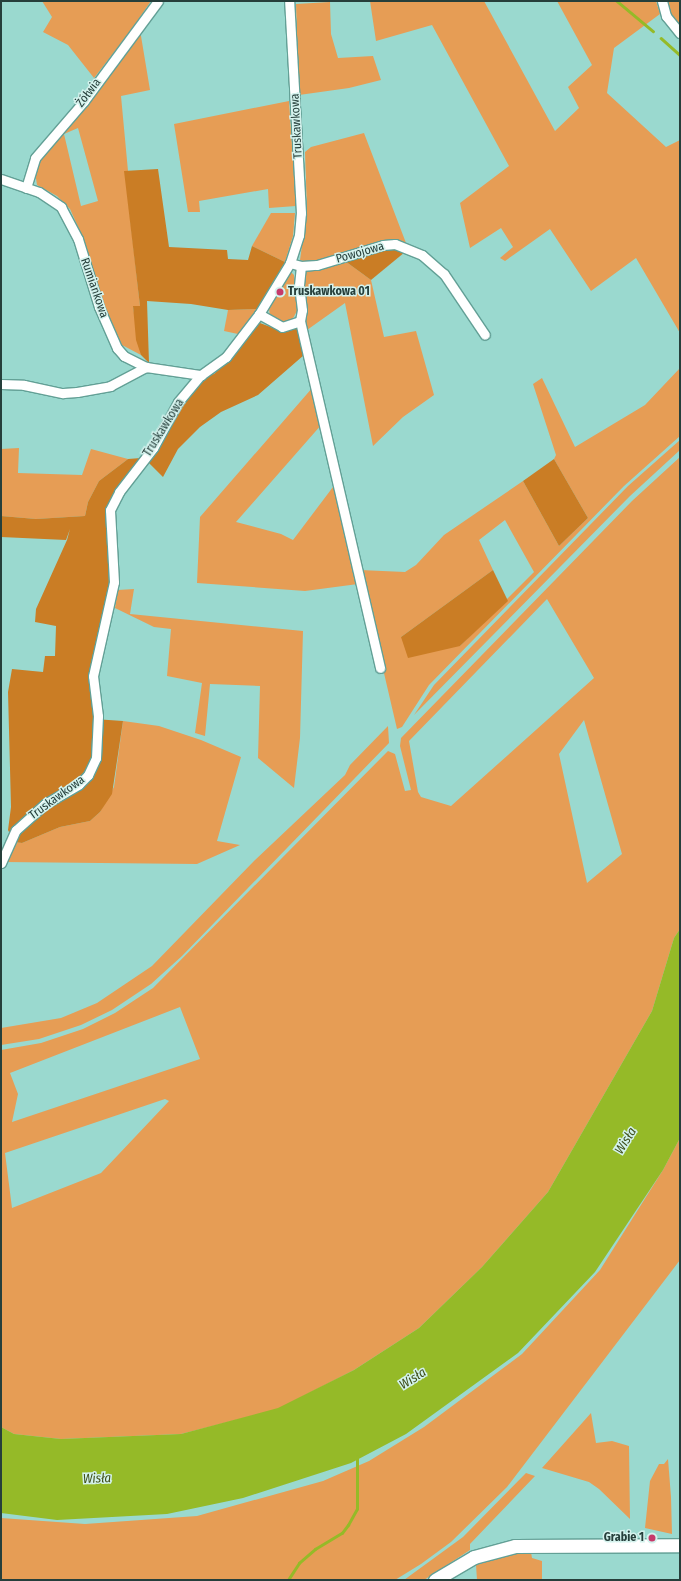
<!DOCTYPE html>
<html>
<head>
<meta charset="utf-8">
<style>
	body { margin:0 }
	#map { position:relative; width:681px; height:1581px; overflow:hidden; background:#9ad9cf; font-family:"Fira Sans Condensed",sans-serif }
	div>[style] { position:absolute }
	.green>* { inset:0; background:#e69d55 }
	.forest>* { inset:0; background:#ca7d25 }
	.water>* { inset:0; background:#95ba28 }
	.stream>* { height:2.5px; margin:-1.25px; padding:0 1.25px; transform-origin:1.25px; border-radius:1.25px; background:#95ba28 }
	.roads { filter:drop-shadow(1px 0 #63a096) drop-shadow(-1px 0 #63a096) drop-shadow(0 1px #63a096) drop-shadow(0 -1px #63a096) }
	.street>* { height:9px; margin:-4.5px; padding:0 4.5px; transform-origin:4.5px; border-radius:4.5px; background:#fff }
	.secondary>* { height:13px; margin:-6.5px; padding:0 6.5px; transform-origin:6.5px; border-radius:6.5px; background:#fff }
	.dots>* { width:11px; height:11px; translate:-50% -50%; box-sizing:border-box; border:2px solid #d4f2ed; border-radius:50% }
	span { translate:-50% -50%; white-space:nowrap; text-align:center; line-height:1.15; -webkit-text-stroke:3px #d4f2ed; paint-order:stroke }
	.street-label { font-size:12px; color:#263f3b }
	.poi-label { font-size:12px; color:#263f3b; font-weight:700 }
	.left { translate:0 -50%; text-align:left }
	.right { translate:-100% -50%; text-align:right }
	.water-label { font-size:13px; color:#3e4e18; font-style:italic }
	.frame { position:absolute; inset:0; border:2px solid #263f3b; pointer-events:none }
</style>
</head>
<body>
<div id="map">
	<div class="green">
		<i style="clip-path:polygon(42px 1px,151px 1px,129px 33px,94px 78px,68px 45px,43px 32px,52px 17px)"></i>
		<i style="clip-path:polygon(370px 1px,484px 1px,555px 131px,579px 108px,568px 87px,592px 65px,557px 1px,656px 1px,660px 14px,614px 48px,607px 93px,666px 147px,680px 140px,680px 333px,636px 258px,591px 291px,550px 229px,505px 261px,500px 258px,513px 247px,501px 228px,470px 248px,460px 203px,509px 166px,432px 25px,376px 41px)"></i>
		<i style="clip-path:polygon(665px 1px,680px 1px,680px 30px,669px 15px)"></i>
		<i style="clip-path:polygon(330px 2px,331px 34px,338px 58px,373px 56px,381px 80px,349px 88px,299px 95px,296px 4px)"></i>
		<i style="clip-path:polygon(evenodd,140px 30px,150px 90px,121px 96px,128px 171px,125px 172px,140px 306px,133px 307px,141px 355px,122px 345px,104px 308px,83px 238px,70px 209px,57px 196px,37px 185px,34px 165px,140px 30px,78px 128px,98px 201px,81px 206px,64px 134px,78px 128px)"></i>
		<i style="clip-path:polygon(289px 101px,296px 206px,269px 208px,268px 189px,199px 201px,200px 212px,188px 212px,174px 124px)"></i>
		<i style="clip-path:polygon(364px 133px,406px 243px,382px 242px,310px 263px,300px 260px,307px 210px,305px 152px,311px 147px)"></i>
		<i style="clip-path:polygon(271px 213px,295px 213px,293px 236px,285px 262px,252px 246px)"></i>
		<i style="clip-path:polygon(345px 261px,371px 280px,384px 337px,416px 331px,434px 395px,403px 417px,373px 446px,345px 303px,307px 330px,304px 323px,306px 312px,303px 272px)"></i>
		<i style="clip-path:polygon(291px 272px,294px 275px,297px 311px,292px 320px,283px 323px,270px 317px,269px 308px,278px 293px,284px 296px,286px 293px,281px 287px)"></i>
		<i style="clip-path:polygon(257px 309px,238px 334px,224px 331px,228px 310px)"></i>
		<i style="clip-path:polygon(evenodd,680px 368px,680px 436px,624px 486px,429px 685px,402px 727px,397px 729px,360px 570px,405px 572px,416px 565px,444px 535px,523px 481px,559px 546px,588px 518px,554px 459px,556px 455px,533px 384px,542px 378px,575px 447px,645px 405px,680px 368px,505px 520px,534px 572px,460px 646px,401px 637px,493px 570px,479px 540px,505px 520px)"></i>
		<i style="clip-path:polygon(313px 387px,322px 424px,236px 522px,281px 534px,293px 540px,336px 483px,358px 584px,305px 591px,197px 583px,200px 517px)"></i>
		<i style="clip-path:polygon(680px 440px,680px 450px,630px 496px,414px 715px,434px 685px,628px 486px)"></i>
		<i style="clip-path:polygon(19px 448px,18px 473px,82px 475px,91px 449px,128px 459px,99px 481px,88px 502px,85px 516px,36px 519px,1px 516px,1px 449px)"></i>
		<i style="clip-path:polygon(evenodd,680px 457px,680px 929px,674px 938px,652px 1011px,548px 1192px,482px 1267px,419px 1328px,354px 1370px,278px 1409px,181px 1434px,61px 1439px,14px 1434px,1px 1427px,1px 1050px,41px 1043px,83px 1029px,115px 1013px,153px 988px,388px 751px,395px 754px,405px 791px,411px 790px,400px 746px,401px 738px,632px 501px,680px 457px,547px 599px,594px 678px,451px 806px,421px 797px,418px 792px,409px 741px,547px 599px,680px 457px,584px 720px,622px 854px,587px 883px,559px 754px,584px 720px,680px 457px,180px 1007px,200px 1059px,12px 1122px,18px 1094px,10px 1073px,180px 1007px,680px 457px,165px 1099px,169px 1101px,101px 1173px,12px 1208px,5px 1153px,165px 1099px)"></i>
		<i style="clip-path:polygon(134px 589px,130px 614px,303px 631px,300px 738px,294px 788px,258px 758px,260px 686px,210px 684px,205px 736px,195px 733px,202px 683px,167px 676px,171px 629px,154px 627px,115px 608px,118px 590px)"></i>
		<i style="clip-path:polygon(123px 721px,159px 726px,201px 740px,241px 757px,217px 841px,240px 845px,197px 864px,4px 862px,14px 842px,22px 843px,60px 827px,90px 821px,100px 812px,114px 787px)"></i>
		<i style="clip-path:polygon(388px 726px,389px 743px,182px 956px,151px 984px,112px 1010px,81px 1025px,39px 1039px,1px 1045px,1px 1028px,61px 1018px,97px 1003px,152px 966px,254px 861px,345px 775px,350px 765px)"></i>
		<i style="clip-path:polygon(680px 1138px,680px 1260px,507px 1487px,451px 1542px,421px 1564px,395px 1580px,1px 1580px,1px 1518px,85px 1524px,197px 1516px,323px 1481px,369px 1461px,424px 1427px,522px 1354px,600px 1270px,663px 1170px)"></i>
		<i style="clip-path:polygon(591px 1413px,596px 1443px,612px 1441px,629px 1446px,630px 1519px,599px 1489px,589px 1482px,542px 1468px)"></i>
		<i style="clip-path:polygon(668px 1459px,671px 1497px,672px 1534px,645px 1528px,650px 1481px,659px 1464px,664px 1464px)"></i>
		<i style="clip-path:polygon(526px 1473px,535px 1476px,470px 1544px,470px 1550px,424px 1580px,404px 1580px,463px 1537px)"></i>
		<i style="clip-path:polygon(519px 1552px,531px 1552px,532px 1558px,542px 1561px,542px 1580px,477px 1580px,476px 1565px)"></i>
	</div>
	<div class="forest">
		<i style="clip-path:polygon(158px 169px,169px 247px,227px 250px,228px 259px,248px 260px,252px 246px,285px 262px,257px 309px,228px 310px,191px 304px,147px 301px,149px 363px,141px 355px,136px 340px,133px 306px,140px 306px,124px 171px)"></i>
		<i style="clip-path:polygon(394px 248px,405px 252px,371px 280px,345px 261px)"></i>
		<i style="clip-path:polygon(260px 323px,281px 331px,299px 328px,304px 355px,258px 395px,221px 412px,200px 427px,178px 449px,163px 477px,148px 462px,174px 417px,202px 377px,214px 374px,232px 358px)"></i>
		<i style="clip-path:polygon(141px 458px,108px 511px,109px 594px,99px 634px,94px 719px,123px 721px,112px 794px,100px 812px,90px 821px,60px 827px,22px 843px,14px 842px,8px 830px,11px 807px,8px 692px,12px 669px,43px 672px,45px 656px,55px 656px,56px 626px,35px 622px,36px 609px,67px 540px,70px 529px,66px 540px,1px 537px,1px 516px,36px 519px,85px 516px,88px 502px,99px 481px,128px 459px)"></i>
		<i style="clip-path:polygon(554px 459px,588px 518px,559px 546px,523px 481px)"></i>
		<i style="clip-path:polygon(493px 570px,508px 601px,460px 646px,408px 658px,401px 637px)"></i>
	</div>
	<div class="water">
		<i style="clip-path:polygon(680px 929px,680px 1138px,663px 1170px,595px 1272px,518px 1353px,406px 1434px,351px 1463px,243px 1498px,167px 1514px,57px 1520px,1px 1513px,1px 1427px,14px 1434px,61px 1439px,181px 1434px,278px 1408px,354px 1370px,419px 1328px,482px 1267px,548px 1192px,652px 1011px,674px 938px)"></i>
	</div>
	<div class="stream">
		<i style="left:617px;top:1px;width:47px;rotate:39.8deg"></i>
		<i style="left:661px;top:38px;width:25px;rotate:42deg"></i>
		<i style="left:288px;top:1580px;width:20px;rotate:-57deg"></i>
		<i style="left:299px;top:1563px;width:21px;rotate:-41deg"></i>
		<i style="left:315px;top:1549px;width:31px;rotate:-31deg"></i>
		<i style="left:342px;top:1533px;width:10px;rotate:-53deg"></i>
		<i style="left:348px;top:1525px;width:18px;rotate:-61deg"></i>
		<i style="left:357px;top:1509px;width:52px;rotate:-90deg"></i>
	</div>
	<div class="roads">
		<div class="street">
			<i style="left:662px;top:1px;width:16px;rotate:75deg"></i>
			<i style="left:666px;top:16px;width:22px;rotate:51deg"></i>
			<i style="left:1px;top:179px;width:40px;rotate:18.9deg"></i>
			<i style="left:39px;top:192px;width:27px;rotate:34deg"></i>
			<i style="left:61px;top:207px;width:36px;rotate:62deg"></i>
			<i style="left:78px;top:239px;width:71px;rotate:72.8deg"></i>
			<i style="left:99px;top:307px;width:45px;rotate:66.3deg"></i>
			<i style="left:117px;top:348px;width:11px;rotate:49deg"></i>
			<i style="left:124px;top:356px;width:25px;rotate:27deg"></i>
			<i style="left:146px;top:367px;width:56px;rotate:8.3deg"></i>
			<i style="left:26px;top:188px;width:31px;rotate:-73deg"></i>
			<i style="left:35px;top:158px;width:75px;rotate:-49.3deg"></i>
			<i style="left:84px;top:101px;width:124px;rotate:-53.5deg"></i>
			<i style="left:290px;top:263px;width:11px;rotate:15deg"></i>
			<i style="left:301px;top:266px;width:16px;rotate:-4deg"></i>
			<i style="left:317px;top:265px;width:69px;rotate:-16.9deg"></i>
			<i style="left:383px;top:245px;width:12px;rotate:-5deg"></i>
			<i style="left:395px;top:244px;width:29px;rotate:22deg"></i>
			<i style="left:422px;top:255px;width:29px;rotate:41deg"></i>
			<i style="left:444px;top:274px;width:73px;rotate:56.1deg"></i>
			<i style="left:259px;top:314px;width:26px;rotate:29deg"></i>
			<i style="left:282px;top:327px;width:19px;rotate:-18deg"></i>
			<i style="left:300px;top:321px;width:11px;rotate:-80deg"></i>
			<i style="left:302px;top:310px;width:25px;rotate:-97deg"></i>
			<i style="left:299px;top:285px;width:19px;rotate:-84deg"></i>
			<i style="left:300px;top:321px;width:356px;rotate:77deg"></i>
			<i style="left:1px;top:384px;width:23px;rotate:2deg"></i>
			<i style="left:24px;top:385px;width:40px;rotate:12deg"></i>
			<i style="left:63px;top:393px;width:14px;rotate:-4deg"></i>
			<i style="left:77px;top:392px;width:34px;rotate:-10deg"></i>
			<i style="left:110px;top:386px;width:41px;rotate:-27.8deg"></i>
			<i style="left:1px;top:863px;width:36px;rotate:-66deg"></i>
			<i style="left:16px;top:830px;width:39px;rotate:-42deg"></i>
			<i style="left:45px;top:804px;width:39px;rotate:-30deg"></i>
			<i style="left:79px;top:784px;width:13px;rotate:-45deg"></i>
			<i style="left:88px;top:775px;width:19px;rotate:-65deg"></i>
			<i style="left:96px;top:758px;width:42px;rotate:-87.3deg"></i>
			<i style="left:98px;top:716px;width:40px;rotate:-97.1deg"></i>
			<i style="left:93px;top:676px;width:96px;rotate:-77.4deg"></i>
			<i style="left:114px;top:582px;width:72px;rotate:-93.2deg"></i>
			<i style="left:110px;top:510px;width:20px;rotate:-63deg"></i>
			<i style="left:119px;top:492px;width:56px;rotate:-52.3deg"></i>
			<i style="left:153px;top:448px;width:52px;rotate:-61.5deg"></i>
			<i style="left:178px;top:402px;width:35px;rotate:-50deg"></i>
			<i style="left:201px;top:375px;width:31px;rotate:-36deg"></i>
			<i style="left:226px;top:357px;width:54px;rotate:-52.5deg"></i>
			<i style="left:259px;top:314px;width:60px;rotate:-58.7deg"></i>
			<i style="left:290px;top:263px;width:29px;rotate:-72deg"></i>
			<i style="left:299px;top:235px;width:22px;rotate:-85deg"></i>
			<i style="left:301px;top:213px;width:212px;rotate:-93.2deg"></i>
		</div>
		<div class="secondary">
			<i style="left:435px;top:1580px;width:45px;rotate:-30.5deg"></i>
			<i style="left:474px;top:1557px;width:42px;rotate:-15deg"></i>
			<i style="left:515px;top:1546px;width:165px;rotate:-0.3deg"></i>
		</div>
	</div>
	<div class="dots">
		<i style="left:280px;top:292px;background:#c63a6b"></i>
		<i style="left:652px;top:1538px;background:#c63a6b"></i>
	</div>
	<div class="street-label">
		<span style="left:89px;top:93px;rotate:-53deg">Żółwia</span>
		<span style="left:297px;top:126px;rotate:-93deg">Truskawkowa</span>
		<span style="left:360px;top:253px;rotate:-16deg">Powojowa</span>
		<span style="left:94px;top:288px;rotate:71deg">Rumiankowa</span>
		<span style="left:164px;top:428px;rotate:-58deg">Truskawkowa</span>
		<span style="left:57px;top:798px;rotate:-36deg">Truskawkowa</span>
	</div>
	<div class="poi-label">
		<span class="left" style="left:288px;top:292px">Truskawkowa 01</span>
		<span class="right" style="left:644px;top:1538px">Grabie 1</span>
	</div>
	<div class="water-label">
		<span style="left:626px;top:1141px;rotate:-58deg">Wisła</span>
		<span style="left:413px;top:1379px;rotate:-32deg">Wisła</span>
		<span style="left:97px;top:1479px;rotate:-2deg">Wisła</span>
	</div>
	<div class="frame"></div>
</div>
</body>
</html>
